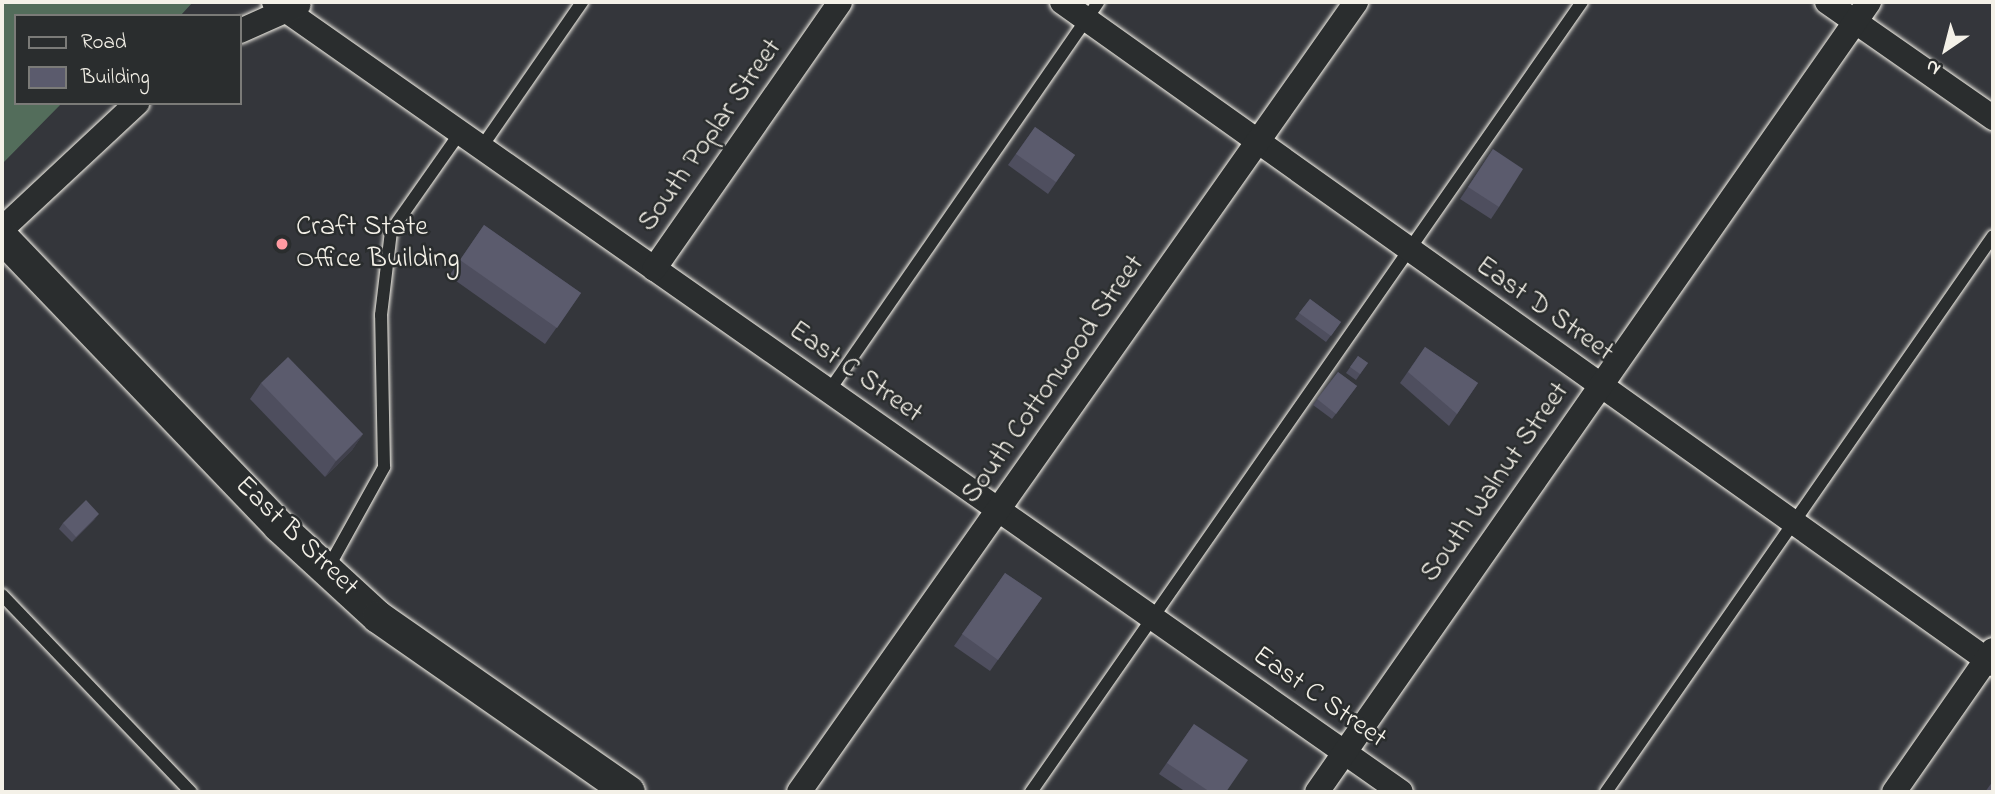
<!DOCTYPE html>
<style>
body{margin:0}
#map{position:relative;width:1995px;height:794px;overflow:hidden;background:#34363b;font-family:"Indie Flower",sans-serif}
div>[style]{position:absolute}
.green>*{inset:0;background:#536d5b}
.roads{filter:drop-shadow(0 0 2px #f4f1e8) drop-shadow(0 0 2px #f4f1e8)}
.service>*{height:12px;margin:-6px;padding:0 6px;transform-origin:6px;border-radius:6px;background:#2a2d2e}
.minor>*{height:24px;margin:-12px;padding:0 12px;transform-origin:12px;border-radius:12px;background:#2a2d2e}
.tertiary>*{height:32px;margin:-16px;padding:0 16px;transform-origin:16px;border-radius:16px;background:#2a2d2e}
.wall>*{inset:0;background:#4e4e5e}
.shaded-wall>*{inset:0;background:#40404c}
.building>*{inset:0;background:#5b5b6d}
.dots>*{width:19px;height:19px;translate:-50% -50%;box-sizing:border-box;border:4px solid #2a2d2e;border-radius:50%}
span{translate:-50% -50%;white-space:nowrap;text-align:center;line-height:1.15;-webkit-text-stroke:5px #2a2d2e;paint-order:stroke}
.street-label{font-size:28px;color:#f4f1e8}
.poi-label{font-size:28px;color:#f4f1e8}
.left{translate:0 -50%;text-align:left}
.frame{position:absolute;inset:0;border:4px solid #f4f1e8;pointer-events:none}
.legend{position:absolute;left:14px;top:14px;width:228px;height:91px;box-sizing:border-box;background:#2a2d2e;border:2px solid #7b7b78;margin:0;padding:9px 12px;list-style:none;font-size:21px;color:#f4f1e8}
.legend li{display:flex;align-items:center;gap:14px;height:35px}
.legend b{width:35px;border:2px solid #7b7b78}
.north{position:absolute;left:1911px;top:14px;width:70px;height:70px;-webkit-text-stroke:5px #2a2d2e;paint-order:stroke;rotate:215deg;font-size:19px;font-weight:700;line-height:28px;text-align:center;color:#f4f1e8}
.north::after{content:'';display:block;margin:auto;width:24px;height:32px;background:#f4f1e8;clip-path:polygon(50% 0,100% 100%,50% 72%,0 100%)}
</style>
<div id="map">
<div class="green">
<div style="clip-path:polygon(2px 2px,193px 2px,181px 15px,170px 16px,16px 16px,16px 103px,62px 103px,2px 164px)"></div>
</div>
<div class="roads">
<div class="service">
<div style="left:481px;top:148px;width:178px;rotate:-55.3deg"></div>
<div style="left:829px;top:391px;width:473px;rotate:-55.3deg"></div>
<div style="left:327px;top:570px;width:118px;rotate:-61deg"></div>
<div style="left:384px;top:467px;width:152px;rotate:-91.1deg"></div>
<div style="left:381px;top:315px;width:85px;rotate:-83.2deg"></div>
<div style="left:391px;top:231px;width:120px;rotate:-54.9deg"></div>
<div style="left:2px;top:595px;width:273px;rotate:46.2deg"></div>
<div style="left:1031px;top:792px;width:963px;rotate:-55.11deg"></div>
<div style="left:1606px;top:792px;width:677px;rotate:-55.16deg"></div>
</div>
<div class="minor">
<div style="left:274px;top:2px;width:1376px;rotate:35.03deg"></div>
<div style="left:1062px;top:2px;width:1142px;rotate:35.42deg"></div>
<div style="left:1827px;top:2px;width:203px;rotate:34.9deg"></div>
<div style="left:240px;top:31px;width:64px;rotate:-24.1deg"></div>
<div style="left:2px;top:229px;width:185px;rotate:-43deg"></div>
<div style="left:654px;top:269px;width:325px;rotate:-55.1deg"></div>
<div style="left:799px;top:792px;width:967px;rotate:-54.81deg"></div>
<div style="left:1317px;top:792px;width:964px;rotate:-55.06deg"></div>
<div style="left:1894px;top:792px;width:173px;rotate:-55.1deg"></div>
</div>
<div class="tertiary">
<div style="left:2px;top:237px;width:400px;rotate:46.2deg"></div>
<div style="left:279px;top:526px;width:134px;rotate:42.6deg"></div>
<div style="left:378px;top:617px;width:306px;rotate:34.9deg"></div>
</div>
</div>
<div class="wall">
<div style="clip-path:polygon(1035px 127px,1075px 155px,1048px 194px,1008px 165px)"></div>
<div style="clip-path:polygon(1493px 149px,1499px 207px,1491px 219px,1460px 199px)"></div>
<div style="clip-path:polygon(484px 225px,581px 293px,545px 344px,449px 276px)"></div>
<div style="clip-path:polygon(1310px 299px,1341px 322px,1326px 342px,1295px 319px)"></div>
<div style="clip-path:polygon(1425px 347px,1478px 383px,1449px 426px,1400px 383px)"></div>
<div style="clip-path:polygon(1358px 356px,1368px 363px,1356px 380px,1346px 373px)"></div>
<div style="clip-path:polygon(1338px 372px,1357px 386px,1332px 419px,1313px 405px)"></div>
<div style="clip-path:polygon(261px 383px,363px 434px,352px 450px,325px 477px,250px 399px)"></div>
<div style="clip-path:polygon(95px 519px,72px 542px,59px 529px,63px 523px)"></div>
<div style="clip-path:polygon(1005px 573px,1042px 598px,990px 671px,954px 646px)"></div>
<div style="clip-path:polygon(1194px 724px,1226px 792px,1186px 792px,1159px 774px)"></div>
<div style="clip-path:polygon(1993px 781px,1993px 792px,1985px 792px)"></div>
</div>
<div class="shaded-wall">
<div style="clip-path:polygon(363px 434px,352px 450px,325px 477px,336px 461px)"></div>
<div style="clip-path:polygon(99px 514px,95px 519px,72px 542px,76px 537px)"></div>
</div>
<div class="building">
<div style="clip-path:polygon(1035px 127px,1075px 155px,1056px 182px,1016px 154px)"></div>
<div style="clip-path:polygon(1493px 149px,1523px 169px,1499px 207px,1468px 187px)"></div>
<div style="clip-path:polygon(484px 225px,581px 293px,557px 328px,460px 260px)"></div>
<div style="clip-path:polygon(1310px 299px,1341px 322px,1331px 336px,1299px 313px)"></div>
<div style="clip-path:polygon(1425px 347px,1478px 383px,1457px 414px,1408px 372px)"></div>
<div style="clip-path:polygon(1358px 356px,1368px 363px,1360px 374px,1350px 367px)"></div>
<div style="clip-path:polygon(288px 357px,363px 434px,336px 461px,261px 383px)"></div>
<div style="clip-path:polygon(1338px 372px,1357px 386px,1336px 414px,1317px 399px)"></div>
<div style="clip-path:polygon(86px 500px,99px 514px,76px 537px,63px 523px)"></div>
<div style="clip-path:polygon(1005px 573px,1042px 598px,998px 660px,962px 634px)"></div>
<div style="clip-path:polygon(1194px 724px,1248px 760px,1226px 792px,1210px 792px,1167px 763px)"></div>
</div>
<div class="dots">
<div style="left:282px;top:244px;background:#ff9aa2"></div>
</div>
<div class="street-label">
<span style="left:711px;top:136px;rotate:-55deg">South Poplar Street</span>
<span style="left:1544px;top:310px;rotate:35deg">East D Street</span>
<span style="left:855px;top:373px;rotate:35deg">East C Street</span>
<span style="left:1054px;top:380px;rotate:-55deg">South Cottonwood Street</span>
<span style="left:1496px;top:483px;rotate:-55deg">South Walnut Street</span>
<span style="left:296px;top:537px;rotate:44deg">East B Street</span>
<span style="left:1319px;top:698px;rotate:35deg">East C Street</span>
</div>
<div class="poi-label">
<span class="left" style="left:296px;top:244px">Craft State<br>Office Building</span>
</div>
<div class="frame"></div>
<ul class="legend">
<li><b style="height:9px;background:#2a2d2e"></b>Road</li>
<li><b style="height:19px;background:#5b5b6d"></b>Building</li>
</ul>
<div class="north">N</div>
</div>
